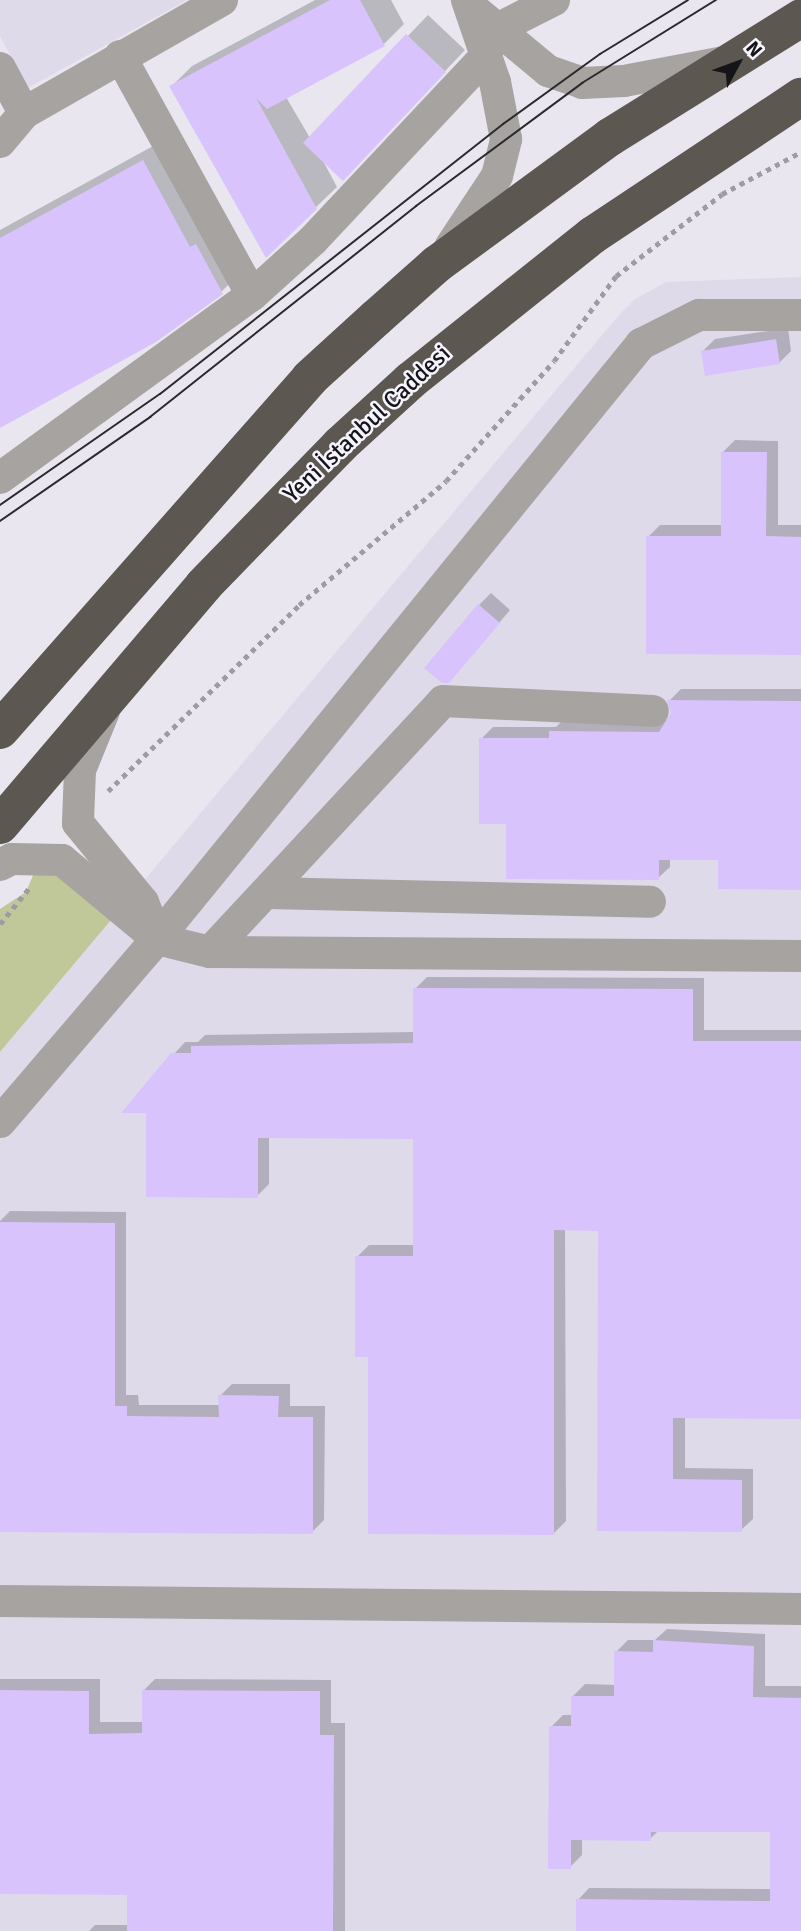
<!DOCTYPE html>
<meta charset="utf-8">
<style>
body{margin:0}
#map{position:relative;width:801px;height:1931px;overflow:hidden;background:#e9e6ef;font-family:Signika,sans-serif}
div>[style]{position:absolute}
.built>*{inset:0;background:#dfdaea}
.green>*{inset:0;background:#c0c899}
.shadow>*{inset:0;background:#0003}
.building>*{inset:0;background:#d8c3fc}
.path>*{height:4.5px;margin-top:-2.25px;transform-origin:0;background:repeating-linear-gradient(90deg,#9e9ca3 0 5px,transparent 0 10px)}
.minor>*{height:32px;margin:-16px;padding:0 16px;transform-origin:16px;border-radius:16px;background:#a7a3a1}
.highway>*{height:38px;margin:-19px;padding:0 19px;transform-origin:19px;border-radius:19px;background:#5d5751}
.tram>*{height:2px;margin:-1px;padding:0 1px;transform-origin:1px;border-radius:1px;background:#2a292e}
span{translate:-50% -50%;white-space:nowrap;text-align:center;line-height:1.15;-webkit-text-stroke:5px #f6f4fd;paint-order:stroke}
.street-label{font-size:24px;color:#151418}
.north{position:absolute;left:703px;top:28px;width:70px;height:70px;-webkit-text-stroke:5px #f6f4fd;paint-order:stroke;rotate:49deg;font-size:19px;font-weight:700;line-height:28px;text-align:center;color:#151418}
.north::after{content:'';display:block;margin:auto;width:24px;height:32px;background:#151418;clip-path:polygon(50% 0,100% 100%,50% 72%,0 100%)}
</style>
<div id="map">
<div class="built">
<div style="clip-path:polygon(0 0,187px 0,28px 88px,0 36px)"></div>
<div style="clip-path:polygon(801px 277px,801px 1931px,0 1931px,0 1052px,619px 315px,635px 299px,666px 282px)"></div>
</div>
<div class="green">
<div style="clip-path:polygon(39px 861px,111px 920px,0 1052px,0 909px,26px 892px)"></div>
</div>
<div class="shadow">
<div style="clip-path:polygon(315px 0,391px 0,404px 24px,384px 44px,286px 97px,310px 138px,428px 15px,465px 50px,363px 158px,322px 159px,337px 187px,316px 207px,172px 86px,192px 66px)"></div>
<div style="clip-path:polygon(164px 140px,242px 272px,221px 292px,0 413px,0 230px)"></div>
<div style="clip-path:polygon(788px 328px,791px 351px,779px 363px,703px 351px,715px 339px)"></div>
<div style="clip-path:polygon(735px 440px,778px 441px,778px 525px,801px 525px,801px 653px,648px 537px,660px 525px,723px 525px,723px 452px)"></div>
<div style="clip-path:polygon(491px 593px,510px 610px,460px 669px,479px 605px)"></div>
<div style="clip-path:polygon(681px 689px,801px 689px,801px 888px,720px 859px,670px 858px,670px 867px,658px 878px,508px 822px,481px 739px,493px 727px,556px 727px,563px 720px,668px 720px,673px 713px,669px 701px)"></div>
<div style="clip-path:polygon(427px 977px,704px 978px,704px 1030px,801px 1030px,801px 1417px,685px 1416px,685px 1468px,753px 1469px,753px 1519px,741px 1530px,599px 1530px,599px 1229px,565px 1229px,566px 1521px,554px 1533px,357px 1257px,369px 1245px,415px 1245px,415px 1137px,269px 1137px,269px 1184px,257px 1196px,173px 1055px,185px 1042px,198px 1042px,205px 1035px,415px 1032px,415px 989px)"></div>
<div style="clip-path:polygon(10px 1211px,126px 1212px,126px 1395px,138px 1395px,139px 1405px,220px 1405px,220px 1396px,232px 1384px,290px 1384px,290px 1406px,325px 1406px,324px 1520px,312px 1532px,0 1530px,0 1221px)"></div>
<div style="clip-path:polygon(667px 1629px,765px 1634px,765px 1686px,801px 1686px,801px 1931px,577px 1931px,578px 1900px,589px 1888px,772px 1889px,772px 1831px,659px 1830px,650px 1839px,582px 1838px,582px 1855px,570px 1867px,551px 1727px,563px 1715px,573px 1715px,573px 1696px,585px 1684px,616px 1685px,616px 1652px,628px 1640px,655px 1640px)"></div>
<div style="clip-path:polygon(0 1679px,100px 1679px,100px 1722px,143px 1722px,143px 1691px,155px 1679px,331px 1680px,331px 1723px,345px 1723px,345px 1931px,89px 1931px,95px 1925px,129px 1925px,129px 1893px,0 1892px)"></div>
</div>
<div class="building">
<div style="clip-path:polygon(330px 0,360px 0,385px 46px,267px 109px,256px 98px,317px 209px,266px 258px,169px 86px)"></div>
<div style="clip-path:polygon(406px 34px,446px 72px,343px 181px,303px 143px)"></div>
<div style="clip-path:polygon(143px 160px,190px 247px,196px 244px,223px 294px,156px 342px,0 428px,0 238px)"></div>
<div style="clip-path:polygon(776px 339px,780px 364px,705px 376px,701px 351px)"></div>
<div style="clip-path:polygon(721px 452px,767px 452px,766px 536px,801px 537px,801px 655px,646px 654px,646px 536px,721px 536px)"></div>
<div style="clip-path:polygon(478px 604px,500px 623px,449px 683px,442px 683px,424px 668px)"></div>
<div style="clip-path:polygon(667px 700px,801px 701px,801px 890px,718px 889px,718px 860px,659px 860px,659px 880px,506px 879px,506px 824px,479px 824px,479px 738px,549px 738px,549px 731px,659px 732px,671px 713px)"></div>
<div style="clip-path:polygon(413px 988px,693px 989px,693px 1041px,801px 1041px,801px 1419px,673px 1418px,673px 1479px,742px 1480px,742px 1532px,597px 1531px,598px 1231px,554px 1230px,554px 1535px,368px 1534px,368px 1357px,355px 1357px,355px 1256px,413px 1256px,413px 1139px,258px 1138px,258px 1198px,146px 1197px,146px 1113px,121px 1113px,171px 1053px,191px 1053px,191px 1046px,413px 1043px)"></div>
<div style="clip-path:polygon(0 1222px,115px 1223px,115px 1406px,127px 1406px,127px 1416px,219px 1417px,218px 1395px,279px 1396px,278px 1417px,313px 1417px,313px 1534px,0 1532px)"></div>
<div style="clip-path:polygon(653px 1640px,754px 1646px,753px 1697px,801px 1698px,801px 1931px,576px 1931px,576px 1899px,770px 1901px,770px 1832px,651px 1832px,651px 1841px,571px 1840px,571px 1869px,548px 1869px,549px 1726px,571px 1726px,571px 1696px,614px 1696px,614px 1651px,653px 1652px)"></div>
<div style="clip-path:polygon(0 1690px,89px 1691px,89px 1734px,142px 1733px,142px 1690px,320px 1691px,320px 1735px,334px 1735px,333px 1931px,127px 1931px,127px 1895px,0 1894px)"></div>
</div>
<div class="path">
<div style="left:108px;top:791px;width:267px;rotate:-44.2deg"></div>
<div style="left:299px;top:605px;width:192px;rotate:-40.1deg"></div>
<div style="left:446px;top:481px;width:161px;rotate:-48deg"></div>
<div style="left:554px;top:361px;width:105px;rotate:-53.9deg"></div>
<div style="left:616px;top:276px;width:134px;rotate:-37.7deg"></div>
<div style="left:722px;top:194px;width:89px;rotate:-28deg"></div>
<div style="left:0;top:924px;width:48px;rotate:-51deg"></div>
</div>
<div class="minor">
<div style="left:471px;top:7px;width:100px;rotate:39.7deg"></div>
<div style="left:548px;top:71px;width:36px;rotate:19deg"></div>
<div style="left:582px;top:83px;width:42px;rotate:-2.7deg"></div>
<div style="left:624px;top:81px;width:102px;rotate:-10.8deg"></div>
<div style="left:497px;top:29px;width:64px;rotate:-27deg"></div>
<div style="left:0;top:68px;width:51px;rotate:61.9deg"></div>
<div style="left:0;top:142px;width:38px;rotate:-50deg"></div>
<div style="left:24px;top:113px;width:228px;rotate:-29.7deg"></div>
<div style="left:450px;top:247px;width:85px;rotate:-56.5deg"></div>
<div style="left:497px;top:176px;width:38px;rotate:-76deg"></div>
<div style="left:506px;top:139px;width:58px;rotate:-100.9deg"></div>
<div style="left:495px;top:82px;width:87px;rotate:-108.9deg"></div>
<div style="left:252px;top:295px;width:82px;rotate:-42deg"></div>
<div style="left:313px;top:240px;width:254px;rotate:-46.8deg"></div>
<div style="left:0;top:478px;width:311px;rotate:-36deg"></div>
<div style="left:252px;top:295px;width:273px;rotate:-118.9deg"></div>
<div style="left:104px;top:711px;width:64px;rotate:112.1deg"></div>
<div style="left:80px;top:770px;width:53px;rotate:92.2deg"></div>
<div style="left:78px;top:823px;width:102px;rotate:50.6deg"></div>
<div style="left:143px;top:902px;width:28px;rotate:69deg"></div>
<div style="left:0;top:865px;width:13px;rotate:-27deg"></div>
<div style="left:12px;top:859px;width:50px;rotate:1.1deg"></div>
<div style="left:62px;top:860px;width:124px;rotate:39.7deg"></div>
<div style="left:157px;top:939px;width:55px;rotate:13.8deg"></div>
<div style="left:210px;top:952px;width:591px;rotate:0.39deg"></div>
<div style="left:267px;top:893px;width:383px;rotate:1.3deg"></div>
<div style="left:210px;top:952px;width:342px;rotate:-47.1deg"></div>
<div style="left:443px;top:701px;width:210px;rotate:2.7deg"></div>
<div style="left:0;top:1122px;width:241px;rotate:-49.4deg"></div>
<div style="left:157px;top:939px;width:767px;rotate:-50.87deg"></div>
<div style="left:641px;top:344px;width:65px;rotate:-26.6deg"></div>
<div style="left:699px;top:315px;width:102px"></div>
<div style="left:0;top:1601px;width:801px;rotate:0.57deg"></div>
</div>
<div class="highway">
<div style="left:0;top:730px;width:469px;rotate:-48.6deg"></div>
<div style="left:310px;top:378px;width:89px;rotate:-42.3deg"></div>
<div style="left:376px;top:318px;width:81px;rotate:-41.5deg"></div>
<div style="left:437px;top:264px;width:215px;rotate:-36.3deg"></div>
<div style="left:610px;top:137px;width:225px;rotate:-31.9deg"></div>
<div style="left:0;top:825px;width:315px;rotate:-49.6deg"></div>
<div style="left:204px;top:585px;width:195px;rotate:-45.8deg"></div>
<div style="left:340px;top:445px;width:95px;rotate:-42.4deg"></div>
<div style="left:410px;top:381px;width:234px;rotate:-38.6deg"></div>
<div style="left:593px;top:235px;width:250px;rotate:-33.6deg"></div>
</div>
<div class="tram">
<div style="left:0;top:505px;width:195px;rotate:-34.8deg"></div>
<div style="left:160px;top:394px;width:437px;rotate:-38.2deg"></div>
<div style="left:503px;top:124px;width:120px;rotate:-35.8deg"></div>
<div style="left:600px;top:54px;width:103px;rotate:-31.5deg"></div>
<div style="left:0;top:521px;width:183px;rotate:-34.7deg"></div>
<div style="left:150px;top:417px;width:340px;rotate:-38.4deg"></div>
<div style="left:416px;top:206px;width:207px;rotate:-36.5deg"></div>
<div style="left:582px;top:83px;width:158px;rotate:-31.8deg"></div>
</div>
<div class="street-label">
<span style="left:367px;top:424px;rotate:-43deg">Yeni İstanbul Caddesi</span>
</div>
<div class="north">N</div>
</div>
